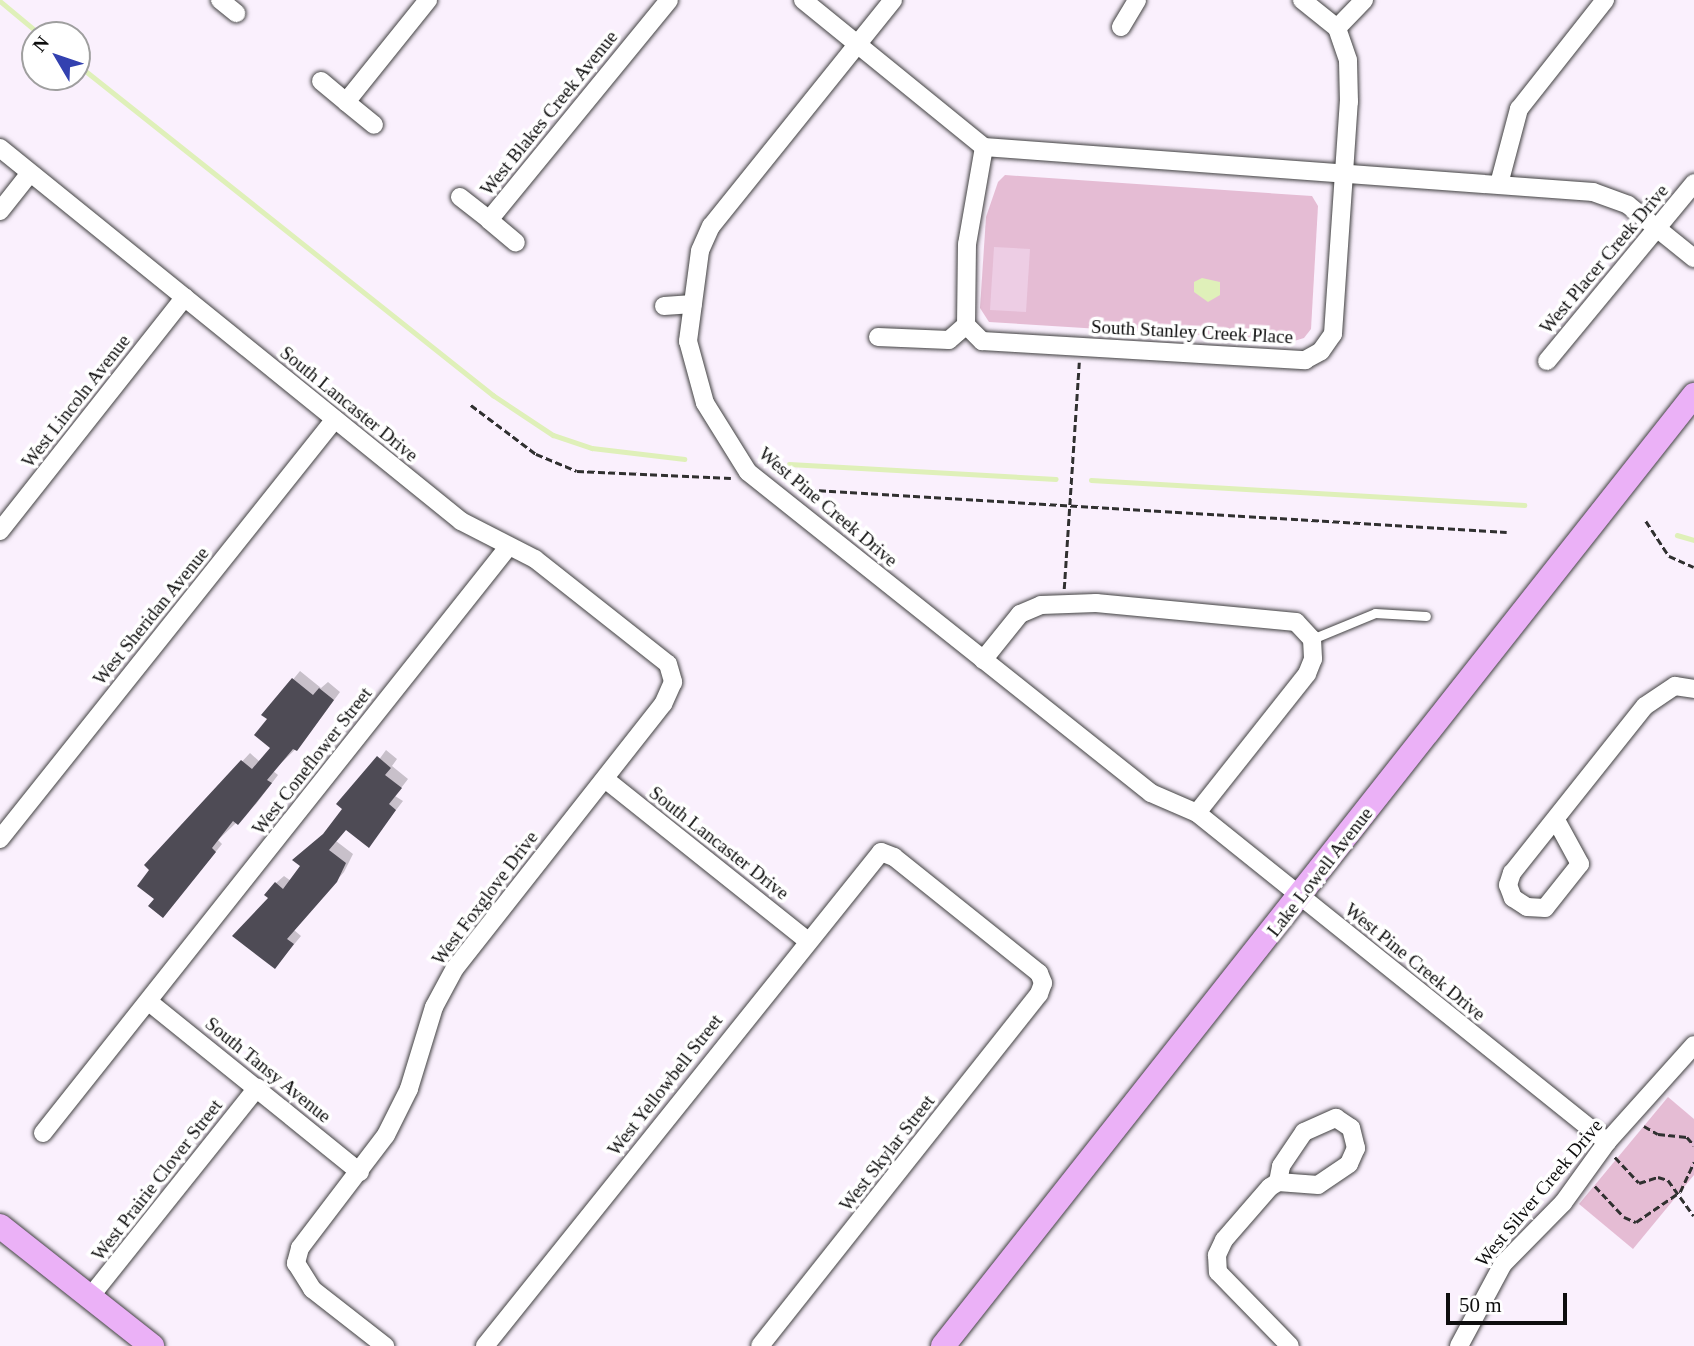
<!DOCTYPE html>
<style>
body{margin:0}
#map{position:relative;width:1694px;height:1346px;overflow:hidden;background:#faf0fd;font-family:"Times New Roman",serif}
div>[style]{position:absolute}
.green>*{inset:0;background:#e5bcd4}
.pitch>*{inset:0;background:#edcde4}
.water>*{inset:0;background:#dff0b9}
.shadow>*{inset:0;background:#0003}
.stream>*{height:4.5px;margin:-2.25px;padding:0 2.25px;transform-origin:2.25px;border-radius:2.25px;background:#dff0b9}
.building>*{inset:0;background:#4e4b55}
.path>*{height:2.5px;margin-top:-1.25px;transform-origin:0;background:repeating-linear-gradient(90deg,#303030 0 7px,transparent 0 10.5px)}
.roads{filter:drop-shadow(0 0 2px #414141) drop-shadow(0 0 2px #414141)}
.lane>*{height:9px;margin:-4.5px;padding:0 4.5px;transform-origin:4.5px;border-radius:4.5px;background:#fff}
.street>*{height:18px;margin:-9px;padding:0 9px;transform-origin:9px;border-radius:9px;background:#fff}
.secondary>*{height:24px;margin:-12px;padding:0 12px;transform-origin:12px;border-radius:12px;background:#ebb1f7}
span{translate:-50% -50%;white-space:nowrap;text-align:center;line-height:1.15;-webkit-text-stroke:7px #fff;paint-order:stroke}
.street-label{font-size:19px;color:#0e0e0e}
.north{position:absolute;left:21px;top:21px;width:70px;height:70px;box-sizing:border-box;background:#fff;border:2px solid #9f9f9f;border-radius:50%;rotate:309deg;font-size:19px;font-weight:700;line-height:28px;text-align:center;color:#0e0e0e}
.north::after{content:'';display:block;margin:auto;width:24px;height:32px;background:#3341b0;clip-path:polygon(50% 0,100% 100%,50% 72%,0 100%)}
.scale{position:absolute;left:1446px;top:1293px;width:121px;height:32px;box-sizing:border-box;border:4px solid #0e0e0e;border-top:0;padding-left:9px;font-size:21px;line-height:24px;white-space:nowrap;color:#0e0e0e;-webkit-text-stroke:5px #fff;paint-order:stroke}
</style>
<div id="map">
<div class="green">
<div style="clip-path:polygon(1005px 175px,1312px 196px,1318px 206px,1311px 329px,1304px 338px,1294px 341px,989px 322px,980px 308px,986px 217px,998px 182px)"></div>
<div style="clip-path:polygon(1668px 1097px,1694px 1119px,1694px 1175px,1633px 1249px,1579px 1204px)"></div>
</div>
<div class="pitch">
<div style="clip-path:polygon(994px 247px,1030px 249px,1026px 312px,990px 310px)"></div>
</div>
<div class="water">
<div style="clip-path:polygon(1202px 278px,1220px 282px,1220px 295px,1208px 302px,1194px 292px,1194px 282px)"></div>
</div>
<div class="shadow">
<div style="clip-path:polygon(300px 671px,321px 688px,328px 682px,340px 692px,304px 741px,273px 771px,278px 775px,256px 804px,218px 840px,222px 844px,170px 908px,156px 899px,152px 869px,146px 865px,250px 753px,260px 762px,272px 747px,269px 719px,264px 715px)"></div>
<div style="clip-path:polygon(386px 750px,397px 759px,392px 766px,408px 779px,395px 796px,403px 801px,369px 845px,347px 828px,336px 841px,353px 854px,344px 872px,294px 930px,301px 936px,282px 959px,271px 898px,276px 883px,284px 876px,291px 881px)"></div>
</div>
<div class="stream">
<div style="left:0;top:1px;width:53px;rotate:39.7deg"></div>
<div style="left:77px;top:64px;width:532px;rotate:38.51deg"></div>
<div style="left:493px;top:395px;width:72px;rotate:33.7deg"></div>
<div style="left:553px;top:435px;width:41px;rotate:18.4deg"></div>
<div style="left:592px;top:448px;width:93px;rotate:6.8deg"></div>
<div style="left:789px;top:464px;width:267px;rotate:3.2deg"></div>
<div style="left:1091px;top:480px;width:434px;rotate:3.3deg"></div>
<div style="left:1677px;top:535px;width:18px;rotate:16deg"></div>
</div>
<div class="building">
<div style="clip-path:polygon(292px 678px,313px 695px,319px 688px,334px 700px,297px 751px,293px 749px,267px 780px,272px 783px,248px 813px,238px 825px,233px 821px,212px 848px,216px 852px,163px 918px,148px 906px,154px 899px,137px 886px,149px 870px,144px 865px,241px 760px,252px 769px,270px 748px,254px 735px,267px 719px,261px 715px)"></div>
<div style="clip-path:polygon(377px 756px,391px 768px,385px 775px,402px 788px,389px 804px,396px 810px,369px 848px,346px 830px,329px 850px,346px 863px,337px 882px,287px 939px,294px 944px,275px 969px,232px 936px,268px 898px,264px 895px,275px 882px,283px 889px,300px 866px,292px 860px,323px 834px,342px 809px,336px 804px)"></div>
</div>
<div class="path">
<div style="left:471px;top:405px;width:81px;rotate:37deg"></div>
<div style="left:536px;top:454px;width:44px;rotate:22.5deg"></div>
<div style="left:577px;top:471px;width:154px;rotate:2.6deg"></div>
<div style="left:798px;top:489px;width:710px;rotate:3.47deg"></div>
<div style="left:1646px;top:521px;width:42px;rotate:56.7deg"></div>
<div style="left:1669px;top:556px;width:27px;rotate:24deg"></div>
<div style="left:1064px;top:589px;width:227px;rotate:-86.2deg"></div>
<div style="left:1644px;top:1126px;width:16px;rotate:30deg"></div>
<div style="left:1658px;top:1134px;width:29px;rotate:6deg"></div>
<div style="left:1687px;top:1137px;width:11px;rotate:49deg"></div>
<div style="left:1615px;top:1157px;width:35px;rotate:47deg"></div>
<div style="left:1639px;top:1183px;width:20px;rotate:-18deg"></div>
<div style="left:1658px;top:1177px;width:10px;rotate:17deg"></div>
<div style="left:1668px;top:1180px;width:44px;rotate:54.2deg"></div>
<div style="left:1595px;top:1186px;width:42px;rotate:46.9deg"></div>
<div style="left:1624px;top:1217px;width:13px;rotate:23deg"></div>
<div style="left:1636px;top:1222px;width:53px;rotate:-34.3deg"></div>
<div style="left:1680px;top:1192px;width:33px;rotate:-65deg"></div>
</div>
<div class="roads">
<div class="lane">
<div style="left:1312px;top:639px;width:68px;rotate:-22.4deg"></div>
<div style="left:1375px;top:613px;width:51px;rotate:3.4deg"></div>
</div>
<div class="street">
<div style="left:220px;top:0;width:21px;rotate:39deg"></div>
<div style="left:803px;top:0;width:233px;rotate:39.1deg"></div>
<div style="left:984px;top:147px;width:611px;rotate:4.23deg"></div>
<div style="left:1593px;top:192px;width:37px;rotate:20deg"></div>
<div style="left:1628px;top:205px;width:85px;rotate:38.8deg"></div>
<div style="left:893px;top:0;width:290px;rotate:128.8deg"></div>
<div style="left:711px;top:226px;width:27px;rotate:114deg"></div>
<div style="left:700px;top:251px;width:91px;rotate:97.6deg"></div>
<div style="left:688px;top:341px;width:64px;rotate:74.7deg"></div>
<div style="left:705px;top:403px;width:81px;rotate:58.1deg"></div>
<div style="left:748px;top:472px;width:515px;rotate:38.54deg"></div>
<div style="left:1151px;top:793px;width:50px;rotate:23.5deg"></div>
<div style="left:1197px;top:813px;width:526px;rotate:38.74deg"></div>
<div style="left:1121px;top:27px;width:31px;rotate:-59deg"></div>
<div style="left:1337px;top:28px;width:39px;rotate:-46deg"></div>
<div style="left:321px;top:81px;width:33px;rotate:40deg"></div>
<div style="left:346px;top:102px;width:131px;rotate:-51.2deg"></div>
<div style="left:346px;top:102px;width:36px;rotate:39deg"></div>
<div style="left:984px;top:147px;width:98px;rotate:99.9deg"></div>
<div style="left:967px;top:244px;width:81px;rotate:90.7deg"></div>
<div style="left:966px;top:325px;width:23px;rotate:45deg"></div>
<div style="left:982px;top:341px;width:324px;rotate:3.4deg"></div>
<div style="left:1305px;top:360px;width:18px;rotate:-29deg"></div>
<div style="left:1321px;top:351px;width:21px;rotate:-55deg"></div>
<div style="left:1333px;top:334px;width:233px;rotate:-86.1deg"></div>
<div style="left:1349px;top:102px;width:42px;rotate:-91.4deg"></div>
<div style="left:1348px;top:60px;width:34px;rotate:-109deg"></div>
<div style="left:1337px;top:28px;width:45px;rotate:-141.3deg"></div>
<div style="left:0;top:148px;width:593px;rotate:38.98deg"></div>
<div style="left:461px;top:521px;width:83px;rotate:27.2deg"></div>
<div style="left:535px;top:559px;width:169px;rotate:38.3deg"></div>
<div style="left:668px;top:664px;width:19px;rotate:74deg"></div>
<div style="left:673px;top:682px;width:24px;rotate:114deg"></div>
<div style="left:663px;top:704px;width:336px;rotate:128.2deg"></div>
<div style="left:455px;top:968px;width:44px;rotate:118.3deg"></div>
<div style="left:434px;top:1007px;width:86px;rotate:107deg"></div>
<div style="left:409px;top:1089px;width:51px;rotate:116.6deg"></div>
<div style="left:386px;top:1135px;width:142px;rotate:127.3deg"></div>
<div style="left:300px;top:1248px;width:16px;rotate:105deg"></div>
<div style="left:296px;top:1263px;width:31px;rotate:58deg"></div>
<div style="left:312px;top:1289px;width:93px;rotate:38deg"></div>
<div style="left:1499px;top:184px;width:78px;rotate:-75.1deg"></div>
<div style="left:1519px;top:109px;width:139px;rotate:-51.7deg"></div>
<div style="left:460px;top:197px;width:37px;rotate:38deg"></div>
<div style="left:489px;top:220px;width:284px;rotate:-50.7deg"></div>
<div style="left:0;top:211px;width:48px;rotate:-51.7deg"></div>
<div style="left:489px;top:220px;width:35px;rotate:40deg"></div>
<div style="left:664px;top:306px;width:29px;rotate:-4deg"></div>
<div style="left:878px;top:337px;width:71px;rotate:2.4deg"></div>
<div style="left:949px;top:340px;width:23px;rotate:-41deg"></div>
<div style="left:1547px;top:361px;width:231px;rotate:-50.4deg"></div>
<div style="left:0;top:531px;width:298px;rotate:-51.7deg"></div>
<div style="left:983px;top:660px;width:59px;rotate:-51.2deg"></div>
<div style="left:1020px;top:614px;width:23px;rotate:-23deg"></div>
<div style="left:1041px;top:605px;width:55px;rotate:-2.1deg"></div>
<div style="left:1096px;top:603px;width:201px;rotate:5.4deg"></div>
<div style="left:1296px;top:622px;width:23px;rotate:47deg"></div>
<div style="left:1312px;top:639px;width:20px;rotate:87deg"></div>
<div style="left:1313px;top:659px;width:16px;rotate:112deg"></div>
<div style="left:1307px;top:674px;width:177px;rotate:128.4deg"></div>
<div style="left:605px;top:779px;width:258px;rotate:38.6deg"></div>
<div style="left:1556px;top:820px;width:50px;rotate:61.4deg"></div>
<div style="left:1580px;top:864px;width:56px;rotate:128.5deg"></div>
<div style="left:1545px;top:908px;width:18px;rotate:-177deg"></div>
<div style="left:1527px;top:907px;width:17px;rotate:-147deg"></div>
<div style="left:1513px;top:898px;width:14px;rotate:-111deg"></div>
<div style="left:1508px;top:885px;width:13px;rotate:-72deg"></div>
<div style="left:1512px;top:873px;width:213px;rotate:-51.5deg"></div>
<div style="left:1645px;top:706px;width:36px;rotate:-34deg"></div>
<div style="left:1675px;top:686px;width:19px;rotate:9deg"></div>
<div style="left:0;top:839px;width:537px;rotate:-51.42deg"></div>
<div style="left:149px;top:1002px;width:271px;rotate:38.9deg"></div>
<div style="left:43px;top:1133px;width:749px;rotate:-51.56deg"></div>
<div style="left:1278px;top:1182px;width:16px;rotate:-79deg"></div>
<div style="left:1281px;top:1166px;width:41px;rotate:-55.9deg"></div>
<div style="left:1304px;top:1132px;width:35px;rotate:-24deg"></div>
<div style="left:1336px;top:1118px;width:18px;rotate:34deg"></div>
<div style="left:1351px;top:1128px;width:21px;rotate:76deg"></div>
<div style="left:1356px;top:1148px;width:17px;rotate:114deg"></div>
<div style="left:1349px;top:1164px;width:37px;rotate:146deg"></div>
<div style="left:1318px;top:1185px;width:40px;rotate:-175.7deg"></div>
<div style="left:1278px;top:1182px;width:9px;rotate:148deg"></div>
<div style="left:1270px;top:1187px;width:70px;rotate:131deg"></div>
<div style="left:1224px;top:1240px;width:17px;rotate:115deg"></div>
<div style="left:1217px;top:1255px;width:17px;rotate:87deg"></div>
<div style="left:1218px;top:1272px;width:103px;rotate:45.8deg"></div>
<div style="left:90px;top:1297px;width:268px;rotate:-51.4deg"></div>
<div style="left:485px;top:1346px;width:633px;rotate:-51.28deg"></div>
<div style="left:881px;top:852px;width:14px;rotate:21deg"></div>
<div style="left:894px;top:857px;width:186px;rotate:38.7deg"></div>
<div style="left:1039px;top:973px;width:11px;rotate:68deg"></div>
<div style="left:1043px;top:983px;width:12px;rotate:110deg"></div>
<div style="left:1039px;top:994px;width:449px;rotate:128.4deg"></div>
<div style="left:1459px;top:1346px;width:93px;rotate:-61.8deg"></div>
<div style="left:1503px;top:1264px;width:86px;rotate:-45.5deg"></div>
<div style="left:1563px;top:1203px;width:75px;rotate:-54.2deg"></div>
<div style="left:1607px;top:1142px;width:130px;rotate:-48.1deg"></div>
</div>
<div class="secondary">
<div style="left:0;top:1226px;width:194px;rotate:38.3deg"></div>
<div style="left:943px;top:1346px;width:1212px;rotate:-51.7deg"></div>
</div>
</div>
<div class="street-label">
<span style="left:549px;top:113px;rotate:-51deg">West Blakes Creek Avenue</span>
<span style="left:1604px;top:259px;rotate:-50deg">West Placer Creek Drive</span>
<span style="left:1192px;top:332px;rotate:3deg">South Stanley Creek Place</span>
<span style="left:76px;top:401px;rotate:-52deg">West Lincoln Avenue</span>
<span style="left:349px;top:404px;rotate:39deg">South Lancaster Drive</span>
<span style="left:828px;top:507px;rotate:40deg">West Pine Creek Drive</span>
<span style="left:151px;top:616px;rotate:-51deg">West Sheridan Avenue</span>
<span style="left:312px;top:761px;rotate:-52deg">West Coneflower Street</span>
<span style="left:719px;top:843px;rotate:38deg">South Lancaster Drive</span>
<span style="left:1320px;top:872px;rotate:-52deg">Lake Lowell Avenue</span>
<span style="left:485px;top:898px;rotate:-53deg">West Foxglove Drive</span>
<span style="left:1415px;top:962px;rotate:39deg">West Pine Creek Drive</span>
<span style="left:268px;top:1070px;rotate:39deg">South Tansy Avenue</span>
<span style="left:665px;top:1085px;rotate:-52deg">West Yellowbell Street</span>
<span style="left:887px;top:1153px;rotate:-52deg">West Skylar Street</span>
<span style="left:157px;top:1180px;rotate:-52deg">West Prairie Clover Street</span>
<span style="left:1539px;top:1193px;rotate:-50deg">West Silver Creek Drive</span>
</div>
<div class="north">N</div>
<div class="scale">50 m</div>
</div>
